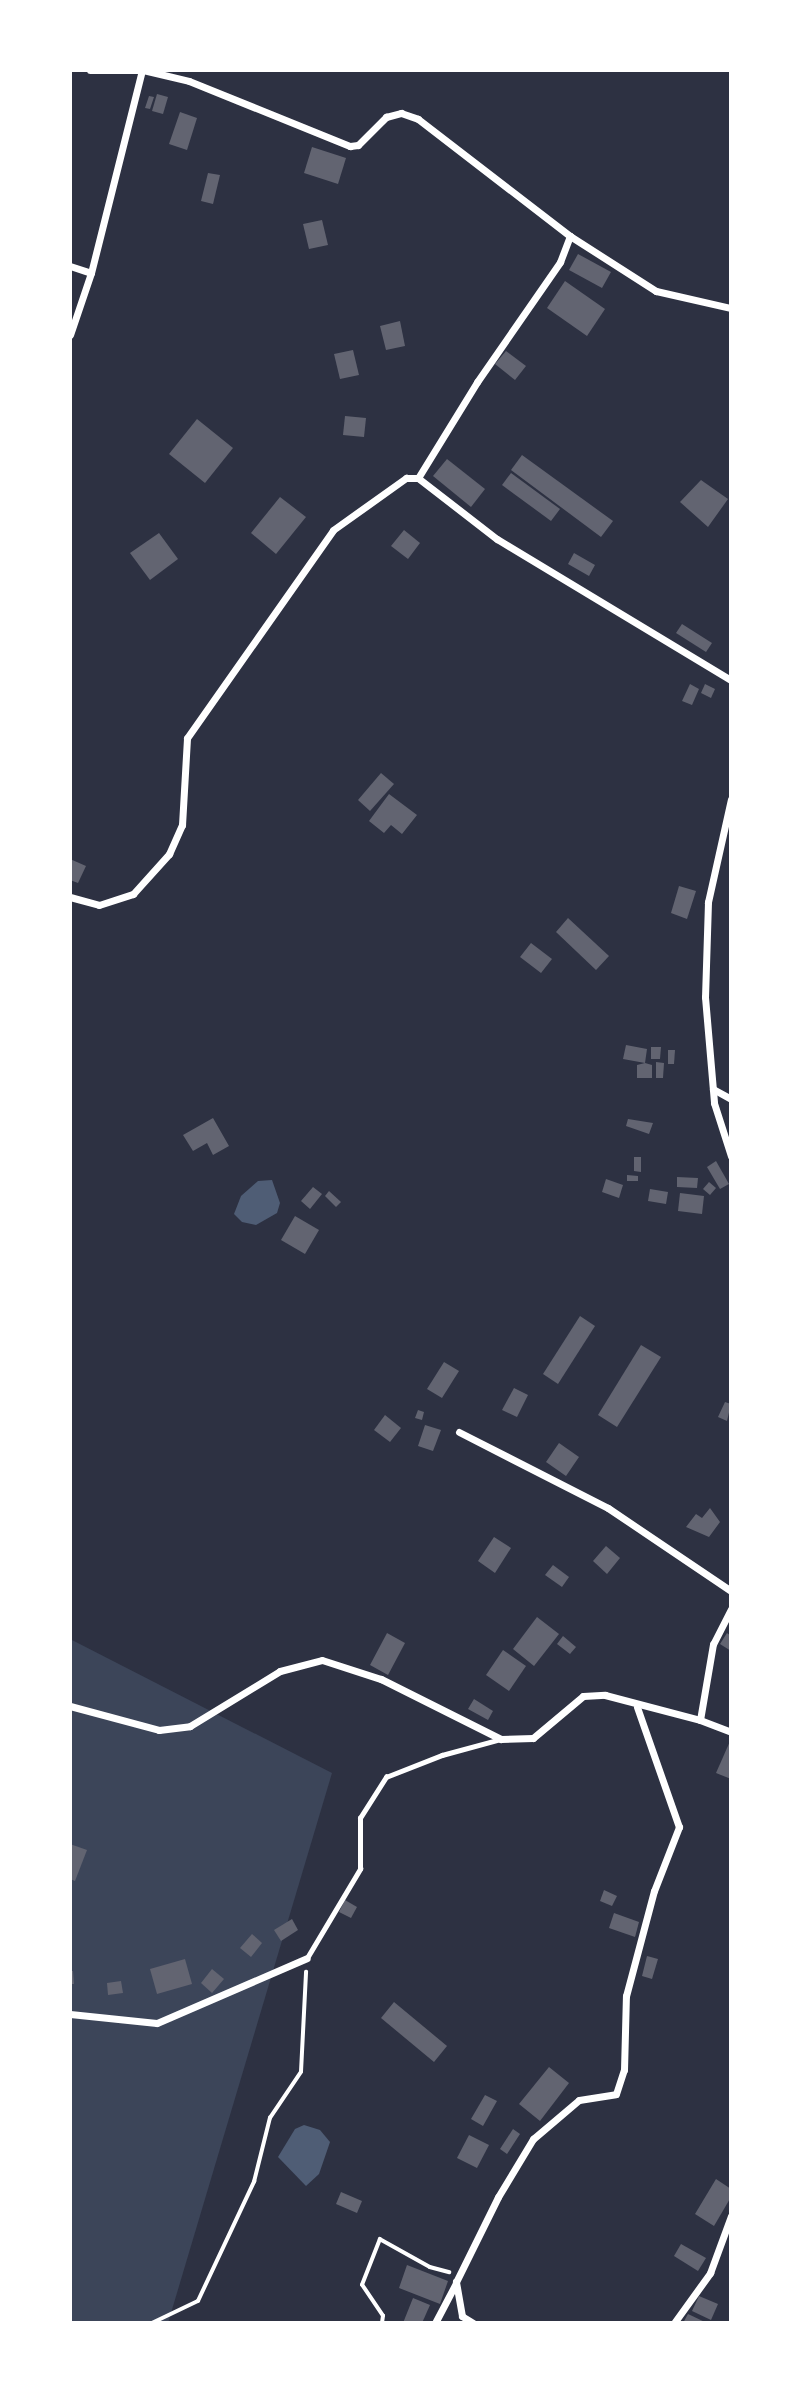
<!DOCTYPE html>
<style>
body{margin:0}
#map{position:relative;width:801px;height:2393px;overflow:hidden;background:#2d3142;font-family:Raleway,sans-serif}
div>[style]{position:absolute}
.green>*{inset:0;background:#3c4559}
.water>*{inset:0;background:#4f5d75}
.building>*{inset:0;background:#626471}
.path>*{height:3.5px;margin:-1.75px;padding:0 1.75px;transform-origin:1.75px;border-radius:1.75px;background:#fff}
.service>*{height:4.5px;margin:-2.25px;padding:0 2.25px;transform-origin:2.25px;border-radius:2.25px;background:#fff}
.minor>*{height:7px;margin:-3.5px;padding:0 3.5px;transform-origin:3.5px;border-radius:3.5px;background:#fff}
span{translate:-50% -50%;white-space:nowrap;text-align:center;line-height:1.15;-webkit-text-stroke:7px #fff;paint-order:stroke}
.frame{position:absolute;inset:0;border:72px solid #fff;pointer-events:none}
</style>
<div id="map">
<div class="green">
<div style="clip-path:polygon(70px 1639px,332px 1773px,168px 2323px,70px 2323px)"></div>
</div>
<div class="water">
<div style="clip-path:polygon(272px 1180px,280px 1203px,277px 1213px,256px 1225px,242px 1222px,234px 1214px,241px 1196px,258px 1181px)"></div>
<div style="clip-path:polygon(304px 2125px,320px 2130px,330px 2142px,319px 2174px,306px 2186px,278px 2157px,295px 2129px)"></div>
</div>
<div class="building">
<div style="clip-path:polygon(157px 94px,168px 97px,163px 114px,152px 111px)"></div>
<div style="clip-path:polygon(149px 96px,154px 97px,150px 109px,145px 108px)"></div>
<div style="clip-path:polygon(180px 112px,197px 118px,187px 150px,169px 144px)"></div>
<div style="clip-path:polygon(312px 147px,346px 158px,338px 184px,304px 173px)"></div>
<div style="clip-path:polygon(208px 173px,220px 175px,213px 204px,201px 201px)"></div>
<div style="clip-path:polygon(322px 220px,328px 245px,309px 249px,303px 224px)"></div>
<div style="clip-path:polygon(578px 254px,611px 272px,602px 288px,569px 270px)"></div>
<div style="clip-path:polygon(565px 281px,605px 309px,587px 336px,547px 308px)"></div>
<div style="clip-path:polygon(400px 321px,405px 346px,386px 350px,380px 326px)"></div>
<div style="clip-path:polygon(353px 350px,359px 375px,340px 379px,334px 354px)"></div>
<div style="clip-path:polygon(506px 351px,526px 366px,515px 380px,495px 364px)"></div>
<div style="clip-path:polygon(345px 416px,366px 418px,364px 437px,343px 435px)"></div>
<div style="clip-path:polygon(197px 419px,233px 448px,205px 483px,169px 454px)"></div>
<div style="clip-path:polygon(522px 455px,613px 521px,601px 537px,511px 470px)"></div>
<div style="clip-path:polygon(447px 459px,485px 489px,471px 507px,433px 476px)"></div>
<div style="clip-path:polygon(511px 473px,560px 509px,551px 521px,502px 485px)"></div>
<div style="clip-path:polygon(701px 480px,728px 499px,708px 527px,680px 502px)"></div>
<div style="clip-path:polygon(280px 497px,306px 517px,276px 554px,251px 533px)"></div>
<div style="clip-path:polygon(404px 530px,420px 543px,408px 559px,391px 546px)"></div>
<div style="clip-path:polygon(159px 533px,178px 559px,150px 580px,130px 553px)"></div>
<div style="clip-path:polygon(574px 553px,595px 565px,589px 576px,568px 564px)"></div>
<div style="clip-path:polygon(682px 624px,712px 643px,706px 652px,676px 633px)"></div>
<div style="clip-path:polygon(690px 684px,699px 689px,692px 705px,682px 701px)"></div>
<div style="clip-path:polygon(705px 684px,715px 689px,711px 698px,701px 693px)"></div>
<div style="clip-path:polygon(381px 773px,394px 784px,370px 811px,358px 800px)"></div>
<div style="clip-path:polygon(389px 794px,417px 815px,402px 834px,391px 825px,384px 833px,369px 821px)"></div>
<div style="clip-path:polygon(70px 859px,86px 866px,78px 883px,70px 880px)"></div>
<div style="clip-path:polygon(679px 886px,696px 891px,687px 919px,671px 913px)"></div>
<div style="clip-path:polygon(568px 918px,609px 956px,596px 970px,556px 932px)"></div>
<div style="clip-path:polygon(531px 943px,552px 959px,541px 973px,520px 957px)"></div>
<div style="clip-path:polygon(626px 1045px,647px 1049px,645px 1063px,652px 1065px,652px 1078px,637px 1078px,637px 1065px,645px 1063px,623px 1059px)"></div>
<div style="clip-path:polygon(651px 1047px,661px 1047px,660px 1059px,651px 1059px)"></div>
<div style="clip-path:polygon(668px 1050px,675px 1050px,674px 1064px,668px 1064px)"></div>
<div style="clip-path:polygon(656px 1062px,664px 1063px,663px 1078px,656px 1078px)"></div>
<div style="clip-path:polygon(213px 1118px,229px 1146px,213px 1155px,207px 1143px,193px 1151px,183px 1135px)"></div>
<div style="clip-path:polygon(628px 1119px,653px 1123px,649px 1134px,626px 1126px)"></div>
<div style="clip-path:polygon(634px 1157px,641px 1157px,641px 1172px,634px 1171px)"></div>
<div style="clip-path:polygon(716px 1161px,729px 1184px,720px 1189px,707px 1167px)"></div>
<div style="clip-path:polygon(627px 1175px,638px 1176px,638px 1181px,627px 1181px)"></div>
<div style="clip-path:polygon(677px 1177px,698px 1178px,697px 1188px,677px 1187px)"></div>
<div style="clip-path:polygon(606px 1179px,623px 1185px,619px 1198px,602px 1192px)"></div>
<div style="clip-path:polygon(709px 1182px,716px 1188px,710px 1195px,703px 1189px)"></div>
<div style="clip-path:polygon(313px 1187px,322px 1194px,310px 1209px,301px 1201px)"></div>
<div style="clip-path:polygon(650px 1189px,668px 1192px,666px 1204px,648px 1201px)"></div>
<div style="clip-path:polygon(329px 1191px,341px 1202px,336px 1207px,325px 1196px)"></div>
<div style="clip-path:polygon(680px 1193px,704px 1196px,702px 1214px,678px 1211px)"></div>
<div style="clip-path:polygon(295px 1216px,319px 1230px,305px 1254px,281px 1240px)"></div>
<div style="clip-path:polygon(580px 1316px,595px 1326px,558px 1384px,543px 1374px)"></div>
<div style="clip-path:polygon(641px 1345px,661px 1357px,617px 1427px,598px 1415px)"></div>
<div style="clip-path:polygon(444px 1362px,459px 1371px,442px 1398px,427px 1389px)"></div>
<div style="clip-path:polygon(514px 1388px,528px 1395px,517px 1417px,502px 1410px)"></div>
<div style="clip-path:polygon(725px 1402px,731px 1404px,727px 1421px,718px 1417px)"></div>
<div style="clip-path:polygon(418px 1410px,424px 1412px,422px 1420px,415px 1418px)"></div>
<div style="clip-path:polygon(385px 1415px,401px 1428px,390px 1442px,374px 1430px)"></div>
<div style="clip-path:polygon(425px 1425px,441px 1430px,433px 1451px,418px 1446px)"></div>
<div style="clip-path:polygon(559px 1443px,579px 1457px,566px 1476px,546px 1462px)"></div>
<div style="clip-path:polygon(710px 1508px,720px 1522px,709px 1537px,686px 1527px,696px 1514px,702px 1518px)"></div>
<div style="clip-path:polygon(494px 1537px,511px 1548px,495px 1573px,478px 1561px)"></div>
<div style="clip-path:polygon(606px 1546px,620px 1558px,607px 1574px,593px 1561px)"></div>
<div style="clip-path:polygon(553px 1565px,569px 1577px,562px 1587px,545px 1575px)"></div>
<div style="clip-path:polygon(537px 1617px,559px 1634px,534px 1666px,513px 1649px)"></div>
<div style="clip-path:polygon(387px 1633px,405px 1643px,388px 1675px,370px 1665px)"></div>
<div style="clip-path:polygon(727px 1633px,731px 1636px,731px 1651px,720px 1644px)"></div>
<div style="clip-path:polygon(563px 1636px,576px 1647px,570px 1654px,557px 1644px)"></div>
<div style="clip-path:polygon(503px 1650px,526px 1666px,509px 1691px,486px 1675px)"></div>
<div style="clip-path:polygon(474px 1699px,493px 1711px,488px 1720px,468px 1709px)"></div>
<div style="clip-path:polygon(731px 1739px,731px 1779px,716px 1773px)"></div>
<div style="clip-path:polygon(70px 1844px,87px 1850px,75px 1881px,70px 1879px)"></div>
<div style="clip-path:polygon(604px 1890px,617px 1896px,612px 1906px,600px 1901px)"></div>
<div style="clip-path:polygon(345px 1900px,357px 1907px,351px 1918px,339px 1912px)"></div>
<div style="clip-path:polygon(614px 1913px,639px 1922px,635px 1937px,609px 1928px)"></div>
<div style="clip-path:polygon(292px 1919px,298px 1930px,281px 1941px,274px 1930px)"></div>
<div style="clip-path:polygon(252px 1934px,262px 1943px,251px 1957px,240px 1948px)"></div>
<div style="clip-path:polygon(647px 1956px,658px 1959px,652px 1979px,642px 1976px)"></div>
<div style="clip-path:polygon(185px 1959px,192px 1984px,157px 1994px,150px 1969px)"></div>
<div style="clip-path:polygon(212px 1969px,224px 1979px,212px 1993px,201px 1983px)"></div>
<div style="clip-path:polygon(70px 1971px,73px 1971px,74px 1984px,70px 1984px)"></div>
<div style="clip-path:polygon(121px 1981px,123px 1993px,108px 1995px,107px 1983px)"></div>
<div style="clip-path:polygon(394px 2002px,447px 2046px,434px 2062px,381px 2018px)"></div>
<div style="clip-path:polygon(549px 2067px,569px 2083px,540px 2121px,519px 2104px)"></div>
<div style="clip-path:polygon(485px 2095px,497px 2101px,483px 2126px,471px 2119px)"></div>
<div style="clip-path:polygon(513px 2129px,520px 2134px,507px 2154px,500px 2149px)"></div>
<div style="clip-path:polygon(469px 2135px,489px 2145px,477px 2168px,457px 2158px)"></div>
<div style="clip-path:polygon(716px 2179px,731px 2189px,731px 2197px,714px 2226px,695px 2214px)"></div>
<div style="clip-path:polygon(341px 2192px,362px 2201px,357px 2213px,336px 2204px)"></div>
<div style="clip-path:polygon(681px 2244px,706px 2258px,698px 2271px,674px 2256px)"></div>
<div style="clip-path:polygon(407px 2265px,448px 2281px,440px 2304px,399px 2288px)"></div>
<div style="clip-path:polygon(699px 2296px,718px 2304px,711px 2320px,692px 2311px)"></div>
<div style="clip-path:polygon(413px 2298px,430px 2305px,422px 2323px,403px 2323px)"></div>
<div style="clip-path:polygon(688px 2314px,707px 2323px,683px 2323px)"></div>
</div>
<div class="path">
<div style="left:152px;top:2323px;width:51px;rotate:-25.6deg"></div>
<div style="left:198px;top:2301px;width:132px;rotate:-64.8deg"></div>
<div style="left:254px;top:2182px;width:66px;rotate:-76deg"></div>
<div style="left:270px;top:2118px;width:55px;rotate:-56deg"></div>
<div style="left:301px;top:2072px;width:100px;rotate:-87.1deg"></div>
<div style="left:382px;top:2323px;width:7px;rotate:-82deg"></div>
<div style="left:383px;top:2316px;width:37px;rotate:-124deg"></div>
<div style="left:362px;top:2285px;width:49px;rotate:-68.6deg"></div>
<div style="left:380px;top:2239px;width:57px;rotate:29.2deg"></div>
<div style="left:430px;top:2267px;width:20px;rotate:15deg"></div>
</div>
<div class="service">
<div style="left:307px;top:1958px;width:104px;rotate:-59.2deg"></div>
<div style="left:360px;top:1869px;width:51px;rotate:-90deg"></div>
<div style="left:360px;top:1818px;width:49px;rotate:-57.6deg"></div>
<div style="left:386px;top:1777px;width:60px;rotate:-21.4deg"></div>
<div style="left:442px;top:1755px;width:61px;rotate:-15.2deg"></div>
</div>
<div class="minor">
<div style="left:90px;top:70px;width:50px"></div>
<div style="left:143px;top:70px;width:47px;rotate:13.4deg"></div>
<div style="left:189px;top:81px;width:174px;rotate:22deg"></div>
<div style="left:350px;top:146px;width:8px;rotate:-7deg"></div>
<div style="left:358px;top:145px;width:40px;rotate:-45deg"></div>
<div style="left:386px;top:117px;width:16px;rotate:-15deg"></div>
<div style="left:401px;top:113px;width:18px;rotate:19deg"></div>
<div style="left:418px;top:119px;width:192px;rotate:37.6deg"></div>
<div style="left:570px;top:236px;width:102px;rotate:32.6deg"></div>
<div style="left:656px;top:291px;width:77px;rotate:12.8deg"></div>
<div style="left:70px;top:266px;width:22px;rotate:18deg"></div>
<div style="left:70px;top:335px;width:65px;rotate:-71.3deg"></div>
<div style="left:91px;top:273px;width:209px;rotate:-75.9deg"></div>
<div style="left:418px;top:478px;width:113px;rotate:-58.4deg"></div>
<div style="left:477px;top:382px;width:146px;rotate:-55.3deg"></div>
<div style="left:560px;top:262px;width:28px;rotate:-69deg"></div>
<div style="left:731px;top:799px;width:106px;rotate:102.6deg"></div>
<div style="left:708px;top:902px;width:95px;rotate:91.8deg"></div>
<div style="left:705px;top:997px;width:106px;rotate:85.1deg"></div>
<div style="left:714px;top:1103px;width:56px;rotate:72.2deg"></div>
<div style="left:70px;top:897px;width:30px;rotate:15deg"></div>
<div style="left:99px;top:905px;width:36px;rotate:-18deg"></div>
<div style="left:133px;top:894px;width:54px;rotate:-48deg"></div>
<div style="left:169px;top:854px;width:32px;rotate:-66deg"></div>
<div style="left:182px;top:825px;width:87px;rotate:-86.7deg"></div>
<div style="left:187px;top:738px;width:254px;rotate:-54.9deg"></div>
<div style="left:333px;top:530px;width:90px;rotate:-35.5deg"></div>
<div style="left:406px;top:478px;width:12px"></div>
<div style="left:418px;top:478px;width:100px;rotate:37.7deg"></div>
<div style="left:497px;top:539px;width:273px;rotate:31.1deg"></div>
<div style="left:713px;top:1089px;width:21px;rotate:29deg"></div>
<div style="left:459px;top:1432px;width:167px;rotate:27deg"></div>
<div style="left:608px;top:1508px;width:148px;rotate:34deg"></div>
<div style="left:731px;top:1609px;width:39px;rotate:117deg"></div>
<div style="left:713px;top:1644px;width:77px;rotate:99.7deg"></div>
<div style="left:700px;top:1720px;width:33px;rotate:21deg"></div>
<div style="left:70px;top:1706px;width:92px;rotate:15.1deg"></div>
<div style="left:159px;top:1730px;width:31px;rotate:-7deg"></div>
<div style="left:190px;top:1726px;width:105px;rotate:-31.4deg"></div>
<div style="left:280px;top:1671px;width:43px;rotate:-14.7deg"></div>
<div style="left:322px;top:1660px;width:62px;rotate:17.9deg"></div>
<div style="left:381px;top:1679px;width:134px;rotate:26.6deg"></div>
<div style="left:501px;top:1739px;width:32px;rotate:-2deg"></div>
<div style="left:533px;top:1738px;width:65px;rotate:-40deg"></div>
<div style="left:583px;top:1696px;width:22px;rotate:-3deg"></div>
<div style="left:605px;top:1695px;width:98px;rotate:14.7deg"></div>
<div style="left:70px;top:2014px;width:87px;rotate:5.9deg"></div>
<div style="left:157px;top:2023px;width:163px;rotate:-23.4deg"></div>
<div style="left:435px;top:2323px;width:45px;rotate:-62.3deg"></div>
<div style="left:473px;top:2323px;width:13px;rotate:-148deg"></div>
<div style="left:462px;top:2316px;width:35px;rotate:-100deg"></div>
<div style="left:456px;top:2282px;width:95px;rotate:-63.7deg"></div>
<div style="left:498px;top:2197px;width:68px;rotate:-58.9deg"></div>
<div style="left:533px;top:2139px;width:60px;rotate:-40.3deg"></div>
<div style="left:579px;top:2100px;width:37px;rotate:-9deg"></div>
<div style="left:616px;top:2094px;width:25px;rotate:-72deg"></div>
<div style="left:624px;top:2070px;width:74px;rotate:-88.5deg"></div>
<div style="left:626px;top:1996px;width:109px;rotate:-75.1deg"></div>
<div style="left:654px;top:1891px;width:69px;rotate:-68.7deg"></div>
<div style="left:679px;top:1827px;width:127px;rotate:-109.3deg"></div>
<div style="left:674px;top:2323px;width:62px;rotate:-54.2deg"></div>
<div style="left:710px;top:2273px;width:61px;rotate:-69.8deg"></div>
</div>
<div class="frame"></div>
</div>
